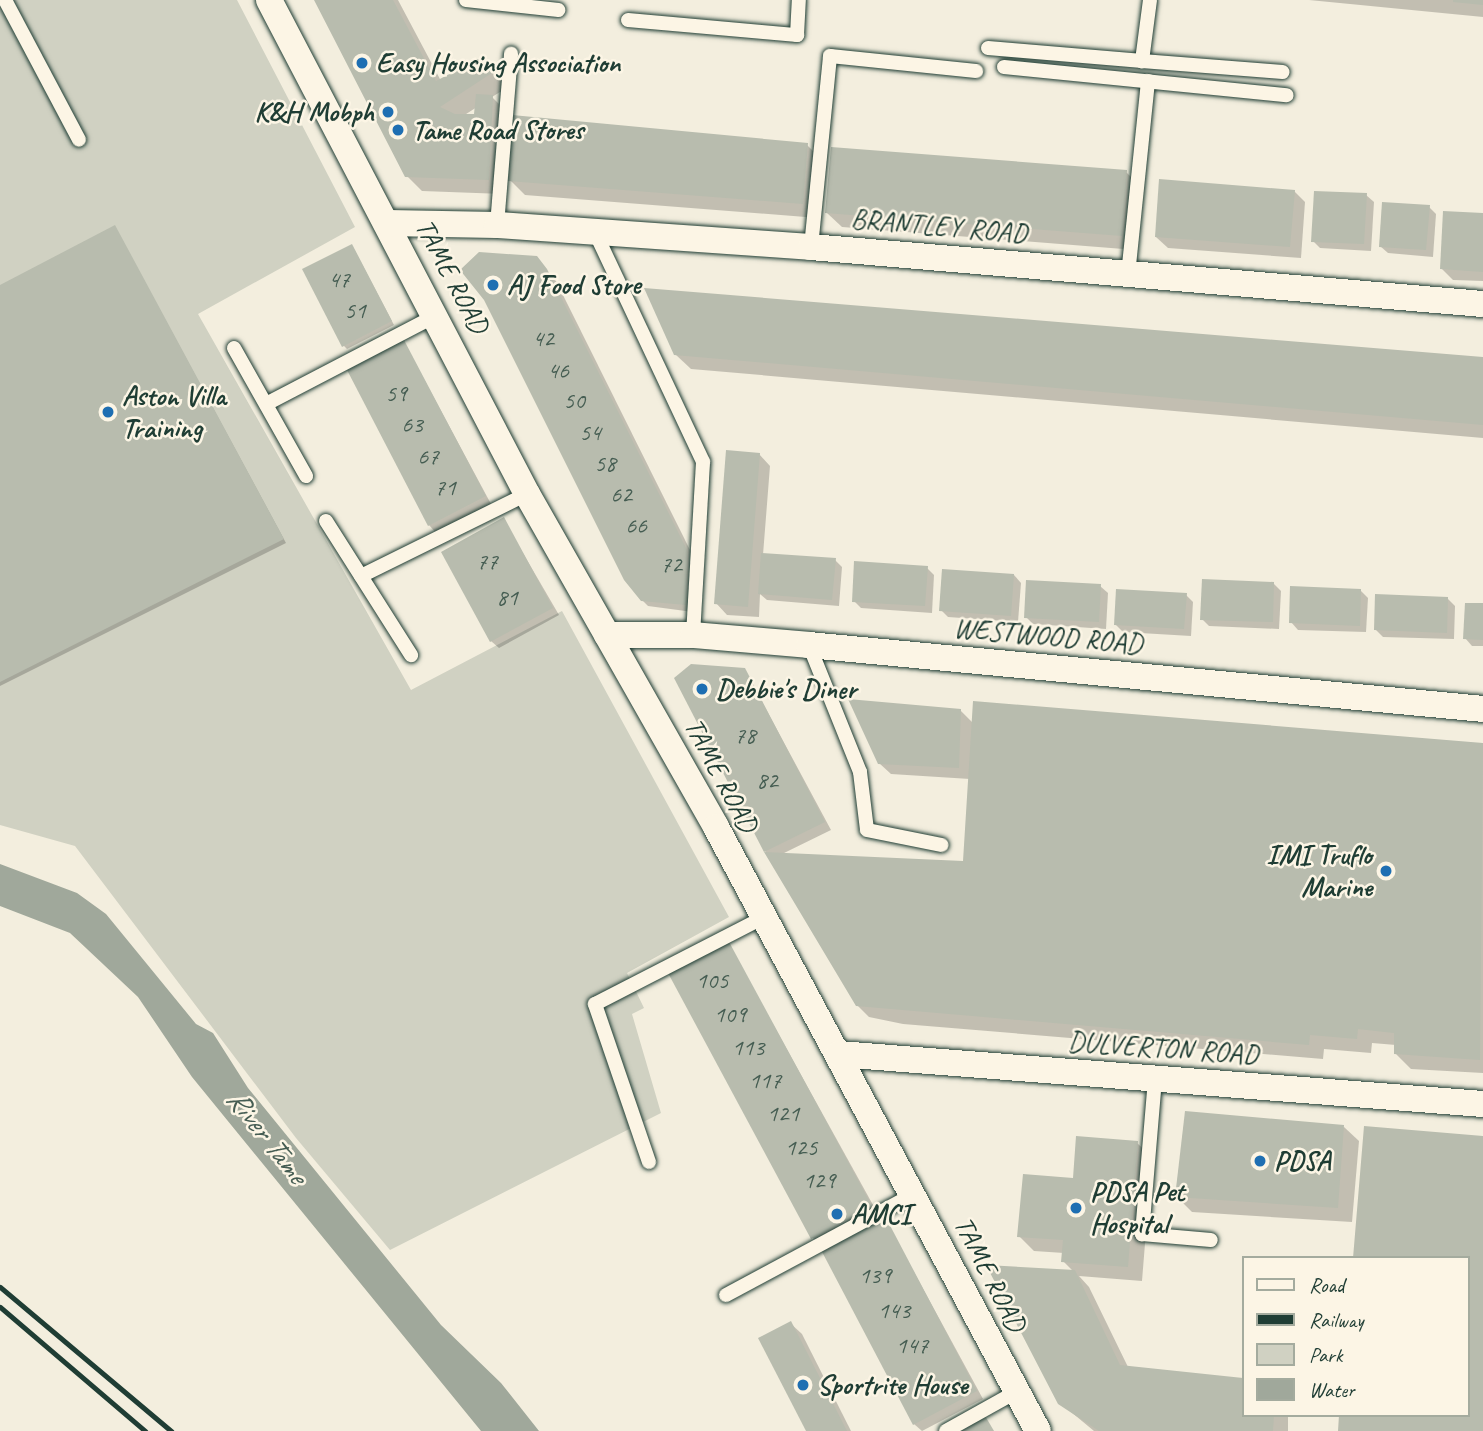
<!DOCTYPE html>
<style>
body{margin:0}
#map{position:relative;width:1483px;height:1431px;overflow:hidden;background:#f3eede;font-family:Caveat,sans-serif}
div>[style]{position:absolute}
.green>*{inset:0;background:#d0d1c2}
.water>*{inset:0;background:#a0a89b}
.shadow>*{inset:0;background:#0003}
.building>*{inset:0;background:#b8bcae}
.roads{filter:drop-shadow(0 0 2px #1f3d34) drop-shadow(0 0 2px #1f3d34)}
.service>*{height:14px;margin:-7px;padding:0 7px;transform-origin:7px;border-radius:7px;background:#fcf5e5}
.minor>*{height:26px;margin:-13px;padding:0 13px;transform-origin:13px;border-radius:13px;background:#fcf5e5}
.rail>*{height:5px;margin:-2.5px;padding:0 2.5px;transform-origin:2.5px;border-radius:2.5px;background:#1f3d34}
.dots>*{width:19px;height:19px;translate:-50% -50%;box-sizing:border-box;border:4px solid #fcf5e5;border-radius:50%}
span{translate:-50% -50%;white-space:nowrap;text-align:center;line-height:1.15;-webkit-text-stroke:5px #fcf5e5;paint-order:stroke}
.number-label{font-size:24px;color:#455d52}
.number-label span{-webkit-text-stroke-width:0}
.poi-label{font-size:28px;color:#1f3d34;font-weight:700}
.left{translate:0 -50%;text-align:left}
.right{translate:-100% -50%;text-align:right}
.street-label{font-size:28px;color:#1f3d34}
.water-label{font-size:30px;color:#465d53;font-style:italic}
.legend{position:absolute;left:1242px;top:1256px;width:228px;height:161px;box-sizing:border-box;background:#fcf5e5;border:2px solid #a4ab9e;margin:0;padding:9px 12px;list-style:none;font-size:21px;color:#1f3d34}
.legend li{display:flex;align-items:center;gap:14px;height:35px}
.legend b{width:35px;border:2px solid #a4ab9e}
</style>
<div id="map">
<div class="green">
<div style="clip-path:polygon(0 0,237px 0,355px 227px,198px 314px,411px 690px,562px 611px,729px 917px,627px 973px,644px 1008px,632px 1014px,661px 1113px,390px 1250px,296px 1138px,75px 846px,0 825px)"></div>
</div>
<div class="water">
<div style="clip-path:polygon(0 864px,77px 893px,106px 914px,196px 1024px,213px 1033px,248px 1088px,441px 1325px,501px 1383px,539px 1431px,481px 1431px,192px 1077px,138px 997px,70px 933px,0 906px)"></div>
</div>
<div class="shadow">
<div style="clip-path:polygon(evenodd,316px 0,398px 0,441px 81px,483px 58px,498px 73px,508px 87px,492px 97px,507px 112px,503px 194px,422px 191px,407px 176px,316px 0,477px 107px,475px 116px,463px 116px,477px 107px)"></div>
<div style="clip-path:polygon(1309px 0,1483px 0,1483px 17px)"></div>
<div style="clip-path:polygon(807px 145px,822px 160px,818px 218px,525px 195px,510px 180px)"></div>
<div style="clip-path:polygon(1126px 172px,1141px 187px,1136px 250px,842px 227px,827px 213px)"></div>
<div style="clip-path:polygon(1294px 191px,1305px 202px,1301px 258px,1168px 248px,1156px 237px)"></div>
<div style="clip-path:polygon(1366px 195px,1374px 202px,1371px 251px,1320px 248px,1313px 241px)"></div>
<div style="clip-path:polygon(1429px 207px,1436px 214px,1433px 257px,1388px 253px,1380px 246px)"></div>
<div style="clip-path:polygon(1483px 215px,1483px 281px,1453px 280px,1442px 269px)"></div>
<div style="clip-path:polygon(115px 227px,286px 543px,0 686px,0 287px)"></div>
<div style="clip-path:polygon(354px 249px,394px 325px,347px 349px,344px 346px)"></div>
<div style="clip-path:polygon(536px 258px,556px 281px,694px 558px,693px 612px,648px 606px,640px 598px,485px 299px)"></div>
<div style="clip-path:polygon(404px 342px,491px 504px,436px 533px,429px 525px)"></div>
<div style="clip-path:polygon(675px 354px,1483px 359px,1483px 438px,691px 369px)"></div>
<div style="clip-path:polygon(759px 454px,770px 466px,763px 555px,835px 560px,842px 567px,839px 606px,767px 600px,760px 594px,759px 617px,727px 615px,716px 603px)"></div>
<div style="clip-path:polygon(503px 519px,559px 615px,499px 648px,491px 641px)"></div>
<div style="clip-path:polygon(927px 568px,934px 575px,932px 613px,861px 608px,854px 601px)"></div>
<div style="clip-path:polygon(1014px 575px,1021px 583px,1018px 622px,948px 617px,941px 610px)"></div>
<div style="clip-path:polygon(1274px 584px,1281px 591px,1279px 629px,1209px 626px,1202px 619px)"></div>
<div style="clip-path:polygon(1100px 586px,1108px 593px,1106px 629px,1033px 624px,1026px 617px)"></div>
<div style="clip-path:polygon(1360px 590px,1368px 598px,1366px 632px,1298px 630px,1291px 622px)"></div>
<div style="clip-path:polygon(1186px 595px,1193px 602px,1191px 636px,1123px 632px,1116px 625px)"></div>
<div style="clip-path:polygon(1448px 599px,1455px 606px,1454px 639px,1383px 637px,1376px 630px)"></div>
<div style="clip-path:polygon(1483px 605px,1483px 646px,1472px 646px,1465px 638px)"></div>
<div style="clip-path:polygon(745px 670px,831px 830px,780px 855px,965px 862px,970px 779px,891px 774px,879px 763px,960px 710px,973px 723px,974px 703px,1483px 746px,1483px 1073px,1411px 1069px,1396px 1054px,1396px 1045px,1372px 1043px,1371px 1053px,1324px 1049px,1323px 1059px,903px 1024px,869px 1017px,857px 1005px,765px 851px,677px 678px)"></div>
<div style="clip-path:polygon(728px 943px,878px 1214px,820px 1245px,813px 1238px)"></div>
<div style="clip-path:polygon(1344px 1127px,1359px 1141px,1352px 1222px,1192px 1212px,1177px 1197px)"></div>
<div style="clip-path:polygon(1137px 1143px,1152px 1157px,1142px 1281px,1079px 1276px,1089px 1287px,1128px 1367px,1243px 1379px,1243px 1415px,1288px 1415px,1288px 1431px,1094px 1431px,1059px 1402px,1073px 1271px,1063px 1261px,1064px 1253px,1034px 1251px,1019px 1236px,1074px 1180px)"></div>
<div style="clip-path:polygon(884px 1217px,983px 1399px,922px 1431px,914px 1424px)"></div>
<div style="clip-path:polygon(790px 1323px,802px 1334px,851px 1431px,808px 1431px)"></div>
</div>
<div class="building">
<div style="clip-path:polygon(314px 0,393px 0,436px 81px,484px 56px,495px 71px,440px 107px,455px 114px,474px 114px,476px 94px,493px 95px,489px 180px,405px 177px)"></div>
<div style="clip-path:polygon(1453px 0,1483px 0,1483px 5px,1453px 2px)"></div>
<div style="clip-path:polygon(512px 115px,808px 143px,803px 204px,508px 181px)"></div>
<div style="clip-path:polygon(831px 147px,1127px 170px,1122px 236px,825px 213px)"></div>
<div style="clip-path:polygon(1159px 179px,1295px 190px,1290px 247px,1155px 237px)"></div>
<div style="clip-path:polygon(1314px 191px,1367px 193px,1364px 244px,1311px 242px)"></div>
<div style="clip-path:polygon(1382px 202px,1430px 205px,1426px 250px,1379px 247px)"></div>
<div style="clip-path:polygon(1443px 211px,1483px 213px,1483px 272px,1440px 269px)"></div>
<div style="clip-path:polygon(115px 225px,284px 539px,0 682px,0 285px)"></div>
<div style="clip-path:polygon(352px 244px,392px 321px,342px 347px,302px 269px)"></div>
<div style="clip-path:polygon(479px 252px,537px 256px,547px 269px,687px 550px,686px 605px,641px 601px,624px 580px,484px 300px,460px 270px)"></div>
<div style="clip-path:polygon(644px 288px,1483px 357px,1483px 425px,674px 355px)"></div>
<div style="clip-path:polygon(404px 340px,486px 496px,428px 526px,347px 370px)"></div>
<div style="clip-path:polygon(726px 450px,760px 453px,748px 607px,714px 604px)"></div>
<div style="clip-path:polygon(504px 517px,553px 608px,490px 642px,441px 552px)"></div>
<div style="clip-path:polygon(761px 553px,836px 558px,832px 600px,758px 594px)"></div>
<div style="clip-path:polygon(854px 561px,928px 566px,925px 606px,852px 602px)"></div>
<div style="clip-path:polygon(942px 569px,1014px 574px,1011px 616px,939px 611px)"></div>
<div style="clip-path:polygon(1202px 579px,1274px 582px,1273px 622px,1200px 620px)"></div>
<div style="clip-path:polygon(1026px 580px,1101px 584px,1099px 622px,1024px 618px)"></div>
<div style="clip-path:polygon(1290px 586px,1361px 589px,1360px 626px,1289px 623px)"></div>
<div style="clip-path:polygon(1116px 589px,1187px 593px,1184px 629px,1114px 625px)"></div>
<div style="clip-path:polygon(1375px 594px,1448px 597px,1447px 633px,1374px 630px)"></div>
<div style="clip-path:polygon(1465px 603px,1483px 603px,1483px 640px,1463px 639px)"></div>
<div style="clip-path:polygon(691px 664px,745px 668px,825px 822px,764px 852px,674px 678px)"></div>
<div style="clip-path:polygon(848px 699px,961px 709px,959px 768px,878px 764px)"></div>
<div style="clip-path:polygon(973px 701px,1483px 743px,1480px 1060px,1394px 1054px,1394px 1033px,1358px 1029px,1357px 1039px,1310px 1035px,1309px 1045px,856px 1006px,764px 852px,963px 861px)"></div>
<div style="clip-path:polygon(728px 940px,872px 1206px,811px 1239px,668px 973px)"></div>
<div style="clip-path:polygon(1185px 1111px,1344px 1125px,1338px 1208px,1175px 1197px)"></div>
<div style="clip-path:polygon(1364px 1126px,1483px 1136px,1483px 1431px,1338px 1431px,1339px 1415px,1467px 1415px,1467px 1258px,1353px 1258px)"></div>
<div style="clip-path:polygon(1076px 1136px,1138px 1141px,1128px 1267px,1061px 1262px,1063px 1240px,1017px 1237px,1023px 1174px,1073px 1178px)"></div>
<div style="clip-path:polygon(884px 1214px,977px 1391px,913px 1425px,820px 1248px)"></div>
<div style="clip-path:polygon(986px 1265px,1075px 1270px,1120px 1365px,1243px 1378px,1243px 1415px,1274px 1415px,1273px 1431px,1099px 1431px,1058px 1404px)"></div>
<div style="clip-path:polygon(791px 1321px,847px 1431px,806px 1431px,758px 1338px)"></div>
<div style="clip-path:polygon(984px 1414px,994px 1431px,954px 1431px)"></div>
</div>
<div class="roads">
<div class="service">
<div style="left:5px;top:0;width:158px;rotate:62.1deg"></div>
<div style="left:466px;top:0;width:93px;rotate:6.2deg"></div>
<div style="left:1150px;top:0;width:62px;rotate:97.5deg"></div>
<div style="left:1142px;top:61px;width:141px;rotate:4.5deg"></div>
<div style="left:628px;top:20px;width:170px;rotate:5.1deg"></div>
<div style="left:797px;top:35px;width:35px;rotate:-87deg"></div>
<div style="left:988px;top:48px;width:155px;rotate:4.8deg"></div>
<div style="left:1004px;top:67px;width:284px;rotate:5.7deg"></div>
<div style="left:497px;top:225px;width:172px;rotate:-85.3deg"></div>
<div style="left:595px;top:232px;width:254px;rotate:64.8deg"></div>
<div style="left:703px;top:462px;width:173px;rotate:93.3deg"></div>
<div style="left:811px;top:247px;width:192px;rotate:-84.3deg"></div>
<div style="left:830px;top:56px;width:147px;rotate:5.9deg"></div>
<div style="left:1128px;top:275px;width:195px;rotate:-84.1deg"></div>
<div style="left:234px;top:348px;width:147px;rotate:60.6deg"></div>
<div style="left:268px;top:403px;width:191px;rotate:-27.5deg"></div>
<div style="left:326px;top:521px;width:159px;rotate:57.6deg"></div>
<div style="left:361px;top:576px;width:185px;rotate:-26.3deg"></div>
<div style="left:809px;top:645px;width:137px;rotate:68.1deg"></div>
<div style="left:860px;top:772px;width:58px;rotate:83.1deg"></div>
<div style="left:867px;top:830px;width:76px;rotate:11.3deg"></div>
<div style="left:1155px;top:1079px;width:156px;rotate:94.8deg"></div>
<div style="left:1142px;top:1234px;width:69px;rotate:5deg"></div>
<div style="left:649px;top:1162px;width:167px;rotate:-108.9deg"></div>
<div style="left:595px;top:1004px;width:188px;rotate:-27.2deg"></div>
<div style="left:726px;top:1295px;width:213px;rotate:-28.2deg"></div>
<div style="left:946px;top:1431px;width:80px;rotate:-29.1deg"></div>
</div>
<div class="minor">
<div style="left:269px;top:0;width:557px;rotate:62.42deg"></div>
<div style="left:527px;top:494px;width:383px;rotate:60.4deg"></div>
<div style="left:716px;top:827px;width:684px;rotate:61.94deg"></div>
<div style="left:388px;top:223px;width:109px;rotate:1.1deg"></div>
<div style="left:497px;top:225px;width:315px;rotate:4deg"></div>
<div style="left:811px;top:247px;width:674px;rotate:4.85deg"></div>
<div style="left:607px;top:635px;width:86px"></div>
<div style="left:693px;top:635px;width:116px;rotate:4.9deg"></div>
<div style="left:809px;top:645px;width:677px;rotate:5.42deg"></div>
<div style="left:839px;top:1054px;width:646px;rotate:4.44deg"></div>
</div>
</div>
<div class="rail">
<div style="left:0;top:1287px;width:224px;rotate:40.1deg"></div>
<div style="left:0;top:1307px;width:191px;rotate:40.5deg"></div>
</div>
<div class="dots">
<div style="left:362px;top:63px;background:#1f6fb2"></div>
<div style="left:388px;top:112px;background:#1f6fb2"></div>
<div style="left:398px;top:130px;background:#1f6fb2"></div>
<div style="left:493px;top:285px;background:#1f6fb2"></div>
<div style="left:108px;top:412px;background:#1f6fb2"></div>
<div style="left:702px;top:689px;background:#1f6fb2"></div>
<div style="left:1386px;top:871px;background:#1f6fb2"></div>
<div style="left:1260px;top:1161px;background:#1f6fb2"></div>
<div style="left:1076px;top:1208px;background:#1f6fb2"></div>
<div style="left:837px;top:1214px;background:#1f6fb2"></div>
<div style="left:803px;top:1385px;background:#1f6fb2"></div>
</div>
<div class="number-label">
<span style="left:339px;top:280px">47</span>
<span style="left:355px;top:311px">51</span>
<span style="left:543px;top:339px">42</span>
<span style="left:558px;top:371px">46</span>
<span style="left:396px;top:394px">59</span>
<span style="left:574px;top:401px">50</span>
<span style="left:412px;top:425px">63</span>
<span style="left:590px;top:433px">54</span>
<span style="left:428px;top:457px">67</span>
<span style="left:605px;top:464px">58</span>
<span style="left:445px;top:488px">71</span>
<span style="left:621px;top:495px">62</span>
<span style="left:636px;top:526px">66</span>
<span style="left:487px;top:562px">77</span>
<span style="left:671px;top:565px">72</span>
<span style="left:507px;top:598px">81</span>
<span style="left:745px;top:736px">78</span>
<span style="left:767px;top:781px">82</span>
<span style="left:712px;top:981px">105</span>
<span style="left:730px;top:1015px">109</span>
<span style="left:748px;top:1048px">113</span>
<span style="left:765px;top:1081px">117</span>
<span style="left:783px;top:1114px">121</span>
<span style="left:801px;top:1148px">125</span>
<span style="left:819px;top:1181px">129</span>
<span style="left:875px;top:1276px">139</span>
<span style="left:894px;top:1311px">143</span>
<span style="left:912px;top:1346px">147</span>
</div>
<div class="poi-label">
<span class="left" style="left:376px;top:63px">Easy Housing Association</span>
<span class="right" style="left:374px;top:112px">K&amp;H Mobph</span>
<span class="left" style="left:412px;top:130px">Tame Road Stores</span>
<span class="left" style="left:507px;top:285px">AJ Food Store</span>
<span class="left" style="left:122px;top:412px">Aston Villa<br>Training</span>
<span class="left" style="left:716px;top:689px">Debbie's Diner</span>
<span class="right" style="left:1372px;top:871px">IMI Truflo<br>Marine</span>
<span class="left" style="left:1274px;top:1161px">PDSA</span>
<span class="left" style="left:1090px;top:1208px">PDSA Pet<br>Hospital</span>
<span class="left" style="left:851px;top:1214px">AMCI</span>
<span class="left" style="left:817px;top:1385px">Sportrite House</span>
</div>
<div class="street-label">
<span style="left:939px;top:226px;rotate:5deg">BRANTLEY ROAD</span>
<span style="left:452px;top:276px;rotate:62deg">TAME ROAD</span>
<span style="left:1048px;top:636px;rotate:5deg">WESTWOOD ROAD</span>
<span style="left:721px;top:775px;rotate:62deg">TAME ROAD</span>
<span style="left:1163px;top:1048px;rotate:4deg">DULVERTON ROAD</span>
<span style="left:990px;top:1274px;rotate:63deg">TAME ROAD</span>
</div>
<div class="water-label">
<span style="left:267px;top:1136px;rotate:52deg">River Tame</span>
</div>
<ul class="legend">
<li><b style="height:9px;background:#fcf5e5"></b>Road</li>
<li><b style="height:9px;background:#1f3d34"></b>Railway</li>
<li><b style="height:19px;background:#d0d1c2"></b>Park</li>
<li><b style="height:19px;background:#a0a89b"></b>Water</li>
</ul>
</div>
